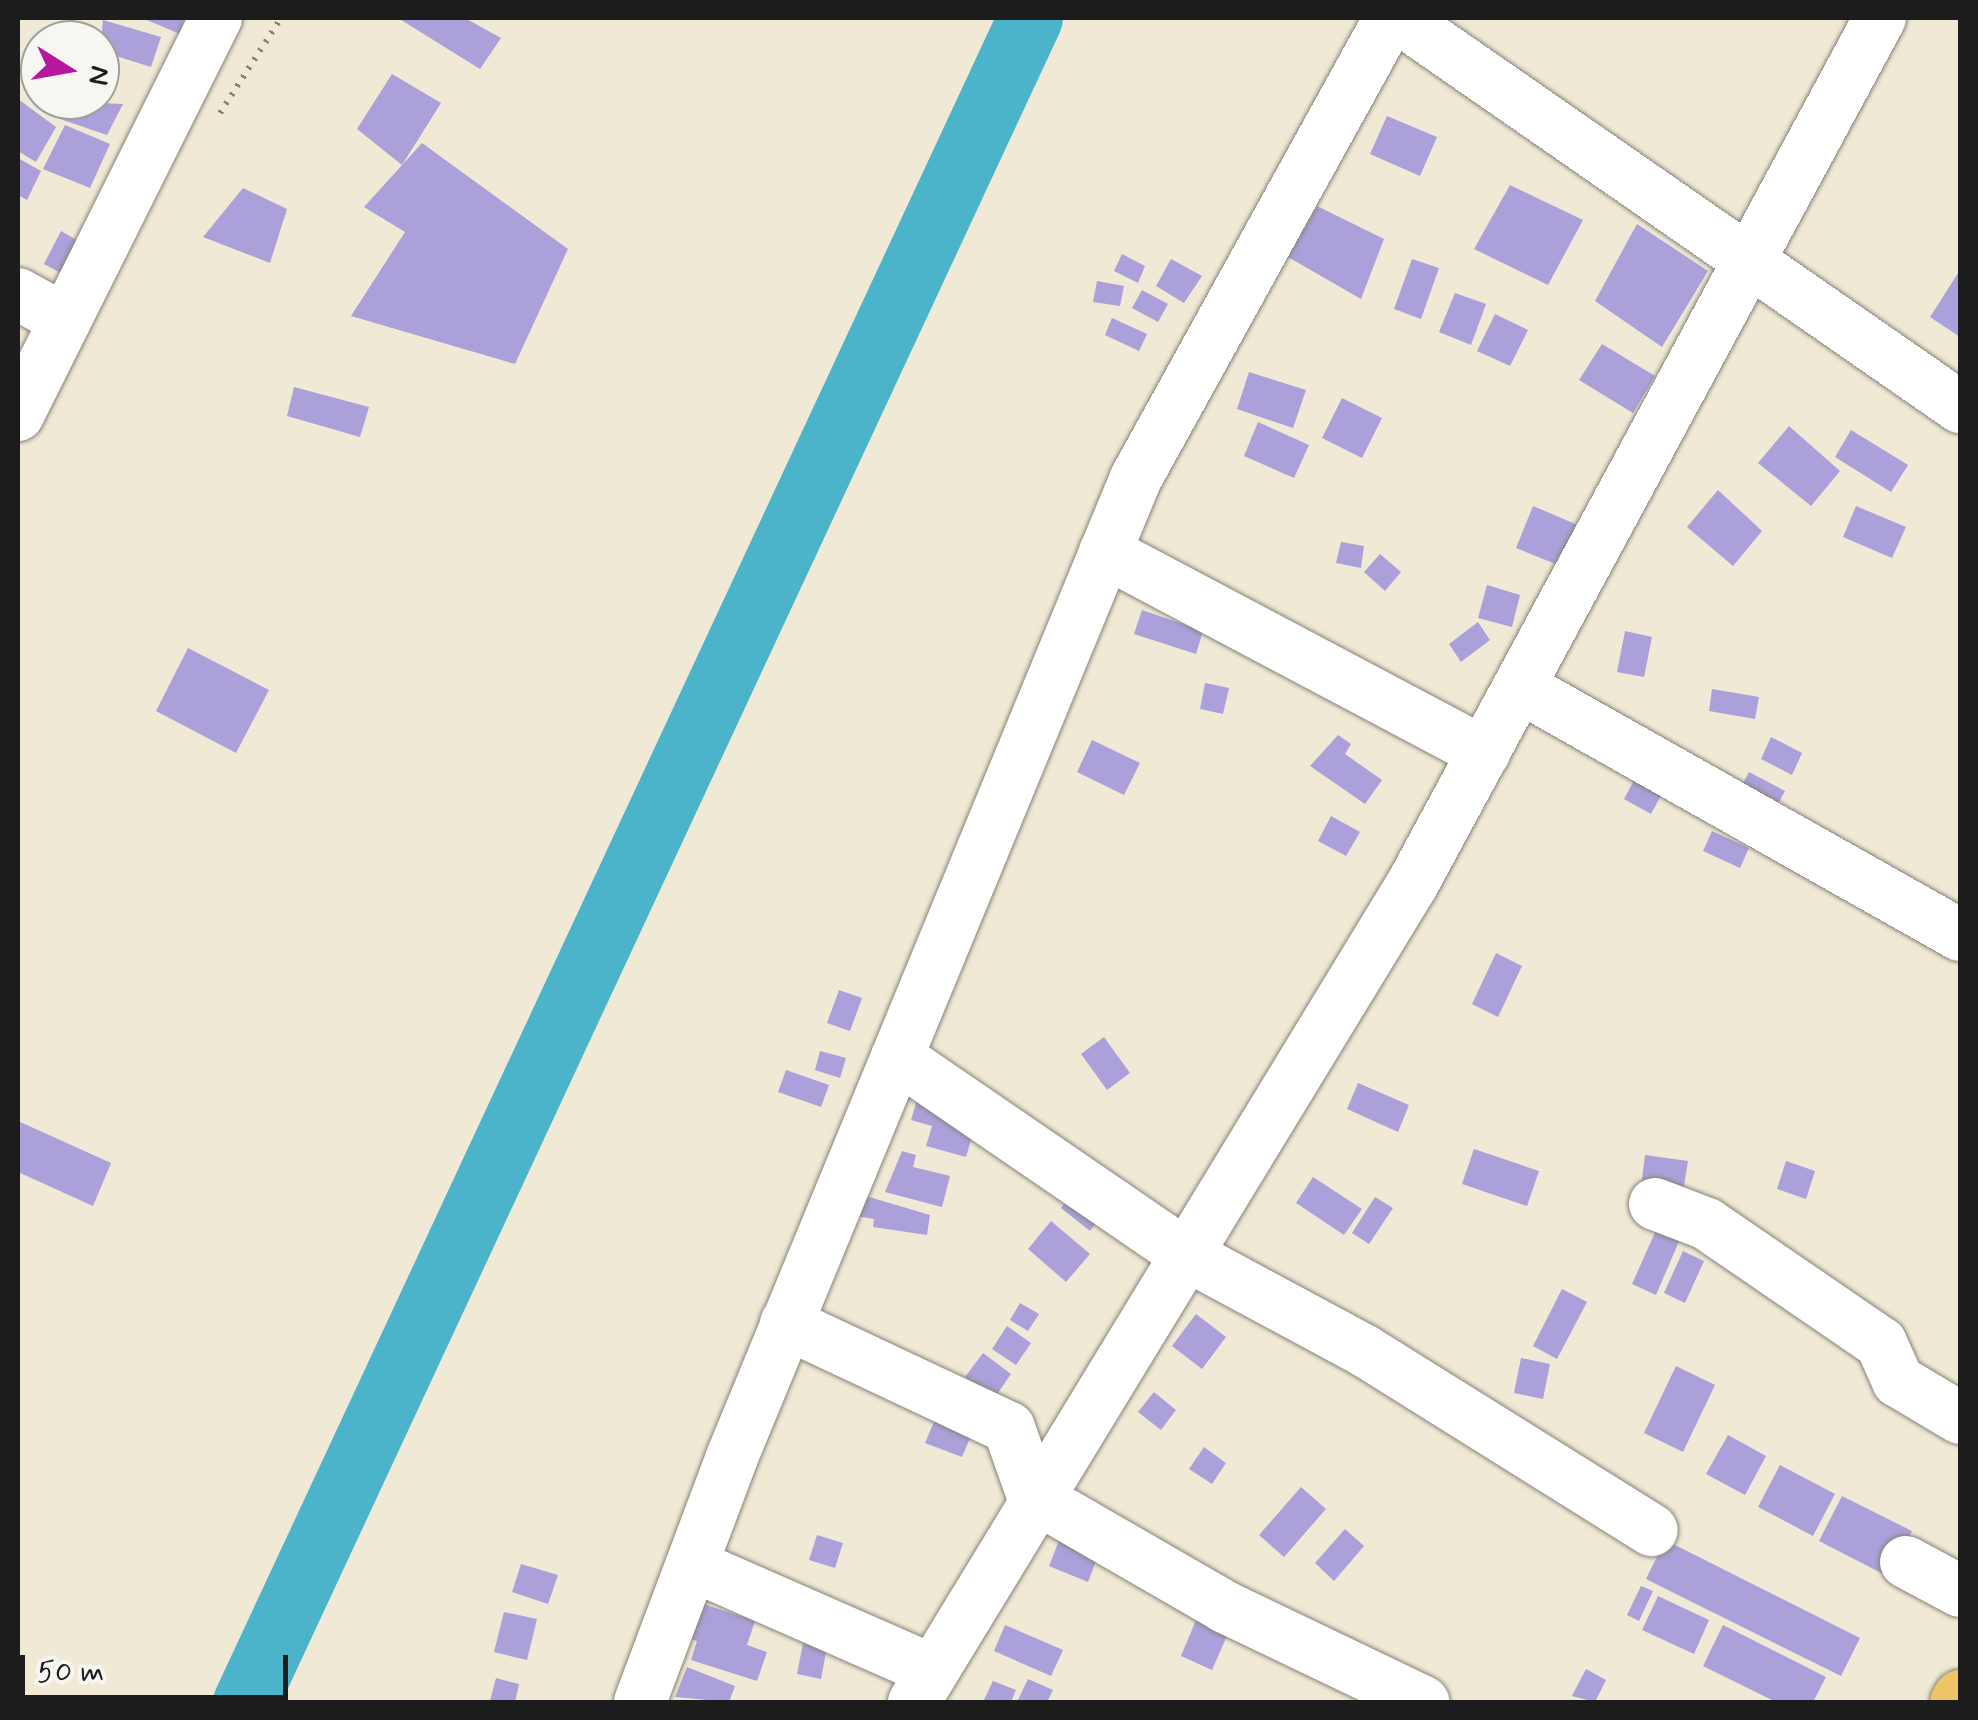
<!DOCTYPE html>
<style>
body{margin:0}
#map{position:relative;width:1978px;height:1720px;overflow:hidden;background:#f0e9d5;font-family:Mynerve,sans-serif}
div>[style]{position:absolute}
.river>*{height:65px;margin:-32.5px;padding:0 32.5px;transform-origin:32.5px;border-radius:32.5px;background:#4bb3ca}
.building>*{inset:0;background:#aba0d9}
.path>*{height:6px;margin-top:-3px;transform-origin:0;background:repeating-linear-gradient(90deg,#868278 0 2.5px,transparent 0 10.5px)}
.roads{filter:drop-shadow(0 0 2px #868278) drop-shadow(0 0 2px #868278)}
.minor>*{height:52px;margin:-26px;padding:0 26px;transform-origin:26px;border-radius:26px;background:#fff}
.highway>*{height:55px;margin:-27.5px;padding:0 27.5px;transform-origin:27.5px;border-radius:27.5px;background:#ecc569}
span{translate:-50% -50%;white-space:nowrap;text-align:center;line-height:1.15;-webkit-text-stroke:9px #f6f6f2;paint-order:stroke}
.frame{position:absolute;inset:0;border:20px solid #1c1c1c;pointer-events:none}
.north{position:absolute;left:20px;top:20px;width:100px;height:100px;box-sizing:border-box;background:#f6f6f2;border:2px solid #9f9f9c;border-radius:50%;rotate:101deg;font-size:28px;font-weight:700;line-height:40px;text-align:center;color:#1c1c1c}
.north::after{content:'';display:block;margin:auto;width:35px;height:45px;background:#b5179e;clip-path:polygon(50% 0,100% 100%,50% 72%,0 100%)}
.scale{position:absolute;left:20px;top:1655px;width:268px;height:45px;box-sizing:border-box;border:5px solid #1c1c1c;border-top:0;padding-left:12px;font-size:30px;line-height:35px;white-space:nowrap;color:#1c1c1c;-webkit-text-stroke:8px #f6f6f2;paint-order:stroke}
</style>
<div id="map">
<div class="river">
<div style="left:245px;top:1702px;width:1858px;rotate:-65.01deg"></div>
</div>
<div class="building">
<div style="clip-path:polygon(142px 18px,184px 18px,180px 34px)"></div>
<div style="clip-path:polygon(398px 18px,465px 18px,501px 38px,480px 69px)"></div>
<div style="clip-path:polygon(103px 20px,161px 37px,151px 67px,100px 51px)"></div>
<div style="clip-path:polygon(40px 67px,40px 100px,123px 104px,107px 135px,60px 119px,26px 92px)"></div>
<div style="clip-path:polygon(392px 74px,441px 103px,402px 165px,357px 129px)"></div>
<div style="clip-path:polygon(18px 99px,56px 127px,36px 162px,18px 151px)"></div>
<div style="clip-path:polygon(1387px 116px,1437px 137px,1420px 176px,1370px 154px)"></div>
<div style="clip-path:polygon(65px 125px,110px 144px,90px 188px,43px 169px)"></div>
<div style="clip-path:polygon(422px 143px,568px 249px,515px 364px,351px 316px,405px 232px,364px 207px)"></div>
<div style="clip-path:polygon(18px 158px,41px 171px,27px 200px,18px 195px)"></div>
<div style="clip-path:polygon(1510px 185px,1583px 220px,1548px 285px,1474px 249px)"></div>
<div style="clip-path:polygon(243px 188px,287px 209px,270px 263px,203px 237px)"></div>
<div style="clip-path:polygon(1317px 206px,1384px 239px,1361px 299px,1288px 257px)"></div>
<div style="clip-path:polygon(1637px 224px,1708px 271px,1662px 347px,1595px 301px)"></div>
<div style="clip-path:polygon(61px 231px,80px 242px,63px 274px,44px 264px)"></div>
<div style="clip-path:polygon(1122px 254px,1145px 266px,1138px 283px,1114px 271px)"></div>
<div style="clip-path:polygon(1171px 259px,1202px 276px,1184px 303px,1156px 286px)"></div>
<div style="clip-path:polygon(1412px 259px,1439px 268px,1421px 319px,1394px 309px)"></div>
<div style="clip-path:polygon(1960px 270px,1960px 337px,1930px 317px)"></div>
<div style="clip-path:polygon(1097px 281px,1124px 286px,1120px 306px,1093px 302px)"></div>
<div style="clip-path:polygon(1142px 290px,1168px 304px,1158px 322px,1132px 308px)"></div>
<div style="clip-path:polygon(1455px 293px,1486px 304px,1471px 345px,1439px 332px)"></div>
<div style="clip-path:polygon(1495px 314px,1528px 330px,1510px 366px,1477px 351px)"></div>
<div style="clip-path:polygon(1112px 318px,1147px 334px,1139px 351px,1105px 335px)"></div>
<div style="clip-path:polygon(1602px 344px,1655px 376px,1633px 413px,1579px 380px)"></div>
<div style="clip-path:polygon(1249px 372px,1306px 390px,1293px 428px,1237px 409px)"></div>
<div style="clip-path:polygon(294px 387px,369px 407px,360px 437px,287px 416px)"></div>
<div style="clip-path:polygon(1342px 398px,1382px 418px,1362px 458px,1322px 438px)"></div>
<div style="clip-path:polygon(1258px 422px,1309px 445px,1294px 478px,1244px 456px)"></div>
<div style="clip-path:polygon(1789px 426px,1840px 471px,1811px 506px,1758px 463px)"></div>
<div style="clip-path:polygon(1851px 430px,1908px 465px,1891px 492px,1835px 457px)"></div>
<div style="clip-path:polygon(1718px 490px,1762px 531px,1733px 566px,1687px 527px)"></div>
<div style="clip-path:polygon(1533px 506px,1580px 526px,1558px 565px,1516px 548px)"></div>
<div style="clip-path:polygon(1856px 506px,1906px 527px,1892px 558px,1843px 537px)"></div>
<div style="clip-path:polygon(1341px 542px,1364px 546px,1361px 568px,1336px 563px)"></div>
<div style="clip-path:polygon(1380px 554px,1401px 572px,1385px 591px,1364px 572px)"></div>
<div style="clip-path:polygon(1487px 585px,1520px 595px,1512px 627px,1478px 618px)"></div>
<div style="clip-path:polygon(1142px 610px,1203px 631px,1196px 654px,1134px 634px)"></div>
<div style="clip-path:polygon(1478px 622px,1490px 640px,1461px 662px,1449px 644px)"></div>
<div style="clip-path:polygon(1625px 631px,1652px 637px,1644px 677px,1617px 672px)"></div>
<div style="clip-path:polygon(188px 648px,269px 690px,236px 753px,156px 711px)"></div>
<div style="clip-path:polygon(1205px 683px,1229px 688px,1223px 714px,1200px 709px)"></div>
<div style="clip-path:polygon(1712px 689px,1759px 697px,1755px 719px,1709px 711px)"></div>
<div style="clip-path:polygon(1338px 735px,1351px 744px,1345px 754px,1382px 780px,1365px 804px,1310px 766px)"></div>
<div style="clip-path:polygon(1771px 737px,1802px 753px,1792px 775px,1761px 759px)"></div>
<div style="clip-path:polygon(1092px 740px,1140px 763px,1124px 795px,1077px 772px)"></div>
<div style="clip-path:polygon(1749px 772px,1785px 791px,1774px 812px,1738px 793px)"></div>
<div style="clip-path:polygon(1637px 775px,1664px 790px,1651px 814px,1624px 799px)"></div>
<div style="clip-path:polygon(1331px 816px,1360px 832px,1346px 856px,1318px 841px)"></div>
<div style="clip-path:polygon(1712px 831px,1749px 848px,1740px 868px,1703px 851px)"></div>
<div style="clip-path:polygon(1496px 953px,1522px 966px,1498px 1017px,1472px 1004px)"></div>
<div style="clip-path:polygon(839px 990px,862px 998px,850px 1031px,827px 1023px)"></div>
<div style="clip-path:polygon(1104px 1037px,1130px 1073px,1107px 1090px,1081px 1054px)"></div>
<div style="clip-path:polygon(820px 1051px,846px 1058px,840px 1078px,815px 1070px)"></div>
<div style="clip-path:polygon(786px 1070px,829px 1085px,821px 1107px,778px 1092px)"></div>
<div style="clip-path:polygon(1358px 1083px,1409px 1105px,1398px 1132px,1347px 1109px)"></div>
<div style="clip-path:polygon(919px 1093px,975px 1126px,966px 1157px,926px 1146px,932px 1126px,911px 1120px)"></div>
<div style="clip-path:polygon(18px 1121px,111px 1163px,93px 1206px,18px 1172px)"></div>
<div style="clip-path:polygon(1474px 1149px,1539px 1171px,1527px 1206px,1462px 1184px)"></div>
<div style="clip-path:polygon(902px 1151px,916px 1155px,913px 1167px,950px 1176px,942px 1207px,885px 1192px)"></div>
<div style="clip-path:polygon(1645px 1155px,1688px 1161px,1683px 1192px,1641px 1187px)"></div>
<div style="clip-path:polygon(1786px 1161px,1815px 1171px,1806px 1199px,1777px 1189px)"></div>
<div style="clip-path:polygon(1313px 1177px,1362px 1209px,1344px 1235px,1296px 1203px)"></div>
<div style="clip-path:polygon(1077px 1186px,1107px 1209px,1090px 1231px,1061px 1208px)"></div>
<div style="clip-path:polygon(859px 1194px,930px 1215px,927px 1235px,873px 1227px,874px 1219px,856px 1216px)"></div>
<div style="clip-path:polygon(1375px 1197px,1393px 1208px,1369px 1244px,1352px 1233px)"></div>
<div style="clip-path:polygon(1051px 1221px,1090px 1254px,1066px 1282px,1028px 1249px)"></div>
<div style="clip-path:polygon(1657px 1228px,1680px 1239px,1656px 1295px,1632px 1284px)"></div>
<div style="clip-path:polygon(1683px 1251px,1704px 1261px,1685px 1303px,1664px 1293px)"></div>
<div style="clip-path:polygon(1562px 1289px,1587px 1302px,1557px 1359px,1533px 1346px)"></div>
<div style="clip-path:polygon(1020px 1303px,1039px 1314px,1028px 1331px,1010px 1320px)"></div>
<div style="clip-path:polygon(1196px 1314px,1226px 1337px,1202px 1369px,1172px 1346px)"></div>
<div style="clip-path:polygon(1007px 1326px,1031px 1343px,1016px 1365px,992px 1349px)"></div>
<div style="clip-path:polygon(983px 1353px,1011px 1374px,995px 1397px,965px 1377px)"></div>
<div style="clip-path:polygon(1521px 1358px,1550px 1364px,1543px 1399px,1514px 1393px)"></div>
<div style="clip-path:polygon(1676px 1366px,1715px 1385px,1683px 1452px,1644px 1433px)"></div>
<div style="clip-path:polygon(1154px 1392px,1176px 1410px,1161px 1430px,1138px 1412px)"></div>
<div style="clip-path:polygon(936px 1417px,973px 1431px,962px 1457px,925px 1443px)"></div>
<div style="clip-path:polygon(1728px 1435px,1766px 1456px,1745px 1495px,1706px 1474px)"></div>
<div style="clip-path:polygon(1204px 1447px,1226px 1463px,1212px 1484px,1189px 1469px)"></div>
<div style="clip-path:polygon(1780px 1465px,1835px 1494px,1813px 1536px,1758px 1507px)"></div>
<div style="clip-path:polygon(1301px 1487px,1326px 1509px,1284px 1557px,1259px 1535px)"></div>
<div style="clip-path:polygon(1842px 1496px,1912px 1531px,1889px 1577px,1819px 1541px)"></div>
<div style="clip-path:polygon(1345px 1529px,1364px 1546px,1334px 1581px,1315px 1563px)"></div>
<div style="clip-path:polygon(817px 1535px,843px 1543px,835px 1568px,809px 1560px)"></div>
<div style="clip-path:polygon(1060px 1538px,1099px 1553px,1088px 1582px,1049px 1566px)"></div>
<div style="clip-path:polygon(1665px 1540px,1860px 1638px,1841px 1676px,1646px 1579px)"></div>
<div style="clip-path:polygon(521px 1564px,558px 1575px,548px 1604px,512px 1592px)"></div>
<div style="clip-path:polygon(1641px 1586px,1653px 1591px,1639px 1621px,1627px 1615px)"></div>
<div style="clip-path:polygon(1658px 1596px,1709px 1620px,1694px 1654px,1642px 1630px)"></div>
<div style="clip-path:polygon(688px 1599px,755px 1621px,747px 1645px,767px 1652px,757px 1681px,691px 1660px,697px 1641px,676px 1635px)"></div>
<div style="clip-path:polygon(1201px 1608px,1233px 1622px,1212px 1670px,1181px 1656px)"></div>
<div style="clip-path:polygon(504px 1612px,537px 1619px,527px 1660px,494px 1652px)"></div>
<div style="clip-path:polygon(1005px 1625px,1063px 1650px,1051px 1676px,994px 1651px)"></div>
<div style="clip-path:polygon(1723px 1625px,1826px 1677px,1813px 1702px,1776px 1702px,1703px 1666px)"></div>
<div style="clip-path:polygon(803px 1643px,827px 1647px,821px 1679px,797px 1674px)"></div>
<div style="clip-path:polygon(687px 1667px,735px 1686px,729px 1702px,675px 1697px)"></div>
<div style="clip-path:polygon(1586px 1669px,1606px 1680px,1595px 1702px,1572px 1696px)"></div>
<div style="clip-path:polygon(496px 1678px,519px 1684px,515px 1702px,490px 1701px)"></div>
<div style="clip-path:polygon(1028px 1679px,1053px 1690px,1047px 1702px,1017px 1702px)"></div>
<div style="clip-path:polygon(993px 1681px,1016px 1690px,1011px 1702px,983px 1702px)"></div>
</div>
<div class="path">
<div style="left:220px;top:113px;width:113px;rotate:-57.3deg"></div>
</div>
<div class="roads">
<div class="minor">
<div style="left:1399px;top:18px;width:683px;rotate:34.74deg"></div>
<div style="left:18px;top:294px;width:54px;rotate:29deg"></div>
<div style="left:18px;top:415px;width:444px;rotate:-63.5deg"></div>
<div style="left:1105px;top:552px;width:429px;rotate:27.9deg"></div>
<div style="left:1520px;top:687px;width:505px;rotate:29.41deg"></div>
<div style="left:897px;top:1057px;width:347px;rotate:34.4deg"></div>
<div style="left:1183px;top:1253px;width:207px;rotate:28.3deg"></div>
<div style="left:1365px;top:1351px;width:338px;rotate:32deg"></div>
<div style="left:1655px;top:1204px;width:56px;rotate:21deg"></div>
<div style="left:1707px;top:1224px;width:211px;rotate:34.4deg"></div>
<div style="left:1881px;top:1343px;width:42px;rotate:65.9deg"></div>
<div style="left:1898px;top:1381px;width:72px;rotate:30.8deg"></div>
<div style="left:786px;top:1323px;width:246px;rotate:25.2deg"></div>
<div style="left:1009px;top:1428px;width:72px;rotate:70.6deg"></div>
<div style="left:1033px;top:1496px;width:222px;rotate:30deg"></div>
<div style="left:1225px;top:1607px;width:220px;rotate:25.6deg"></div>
<div style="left:1906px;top:1562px;width:61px;rotate:28.2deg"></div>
<div style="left:692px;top:1565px;width:261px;rotate:23.7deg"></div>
<div style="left:640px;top:1702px;width:262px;rotate:-69.4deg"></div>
<div style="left:732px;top:1457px;width:1059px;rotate:-67.58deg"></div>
<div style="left:1136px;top:478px;width:525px;rotate:-61.09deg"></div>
<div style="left:914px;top:1702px;width:959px;rotate:-58.65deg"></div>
<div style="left:1413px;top:883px;width:983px;rotate:-61.64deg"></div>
</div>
<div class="highway">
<div style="left:1957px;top:1702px;width:6px;rotate:-59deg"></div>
</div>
</div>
<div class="frame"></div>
<div class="north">N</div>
<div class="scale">50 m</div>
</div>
